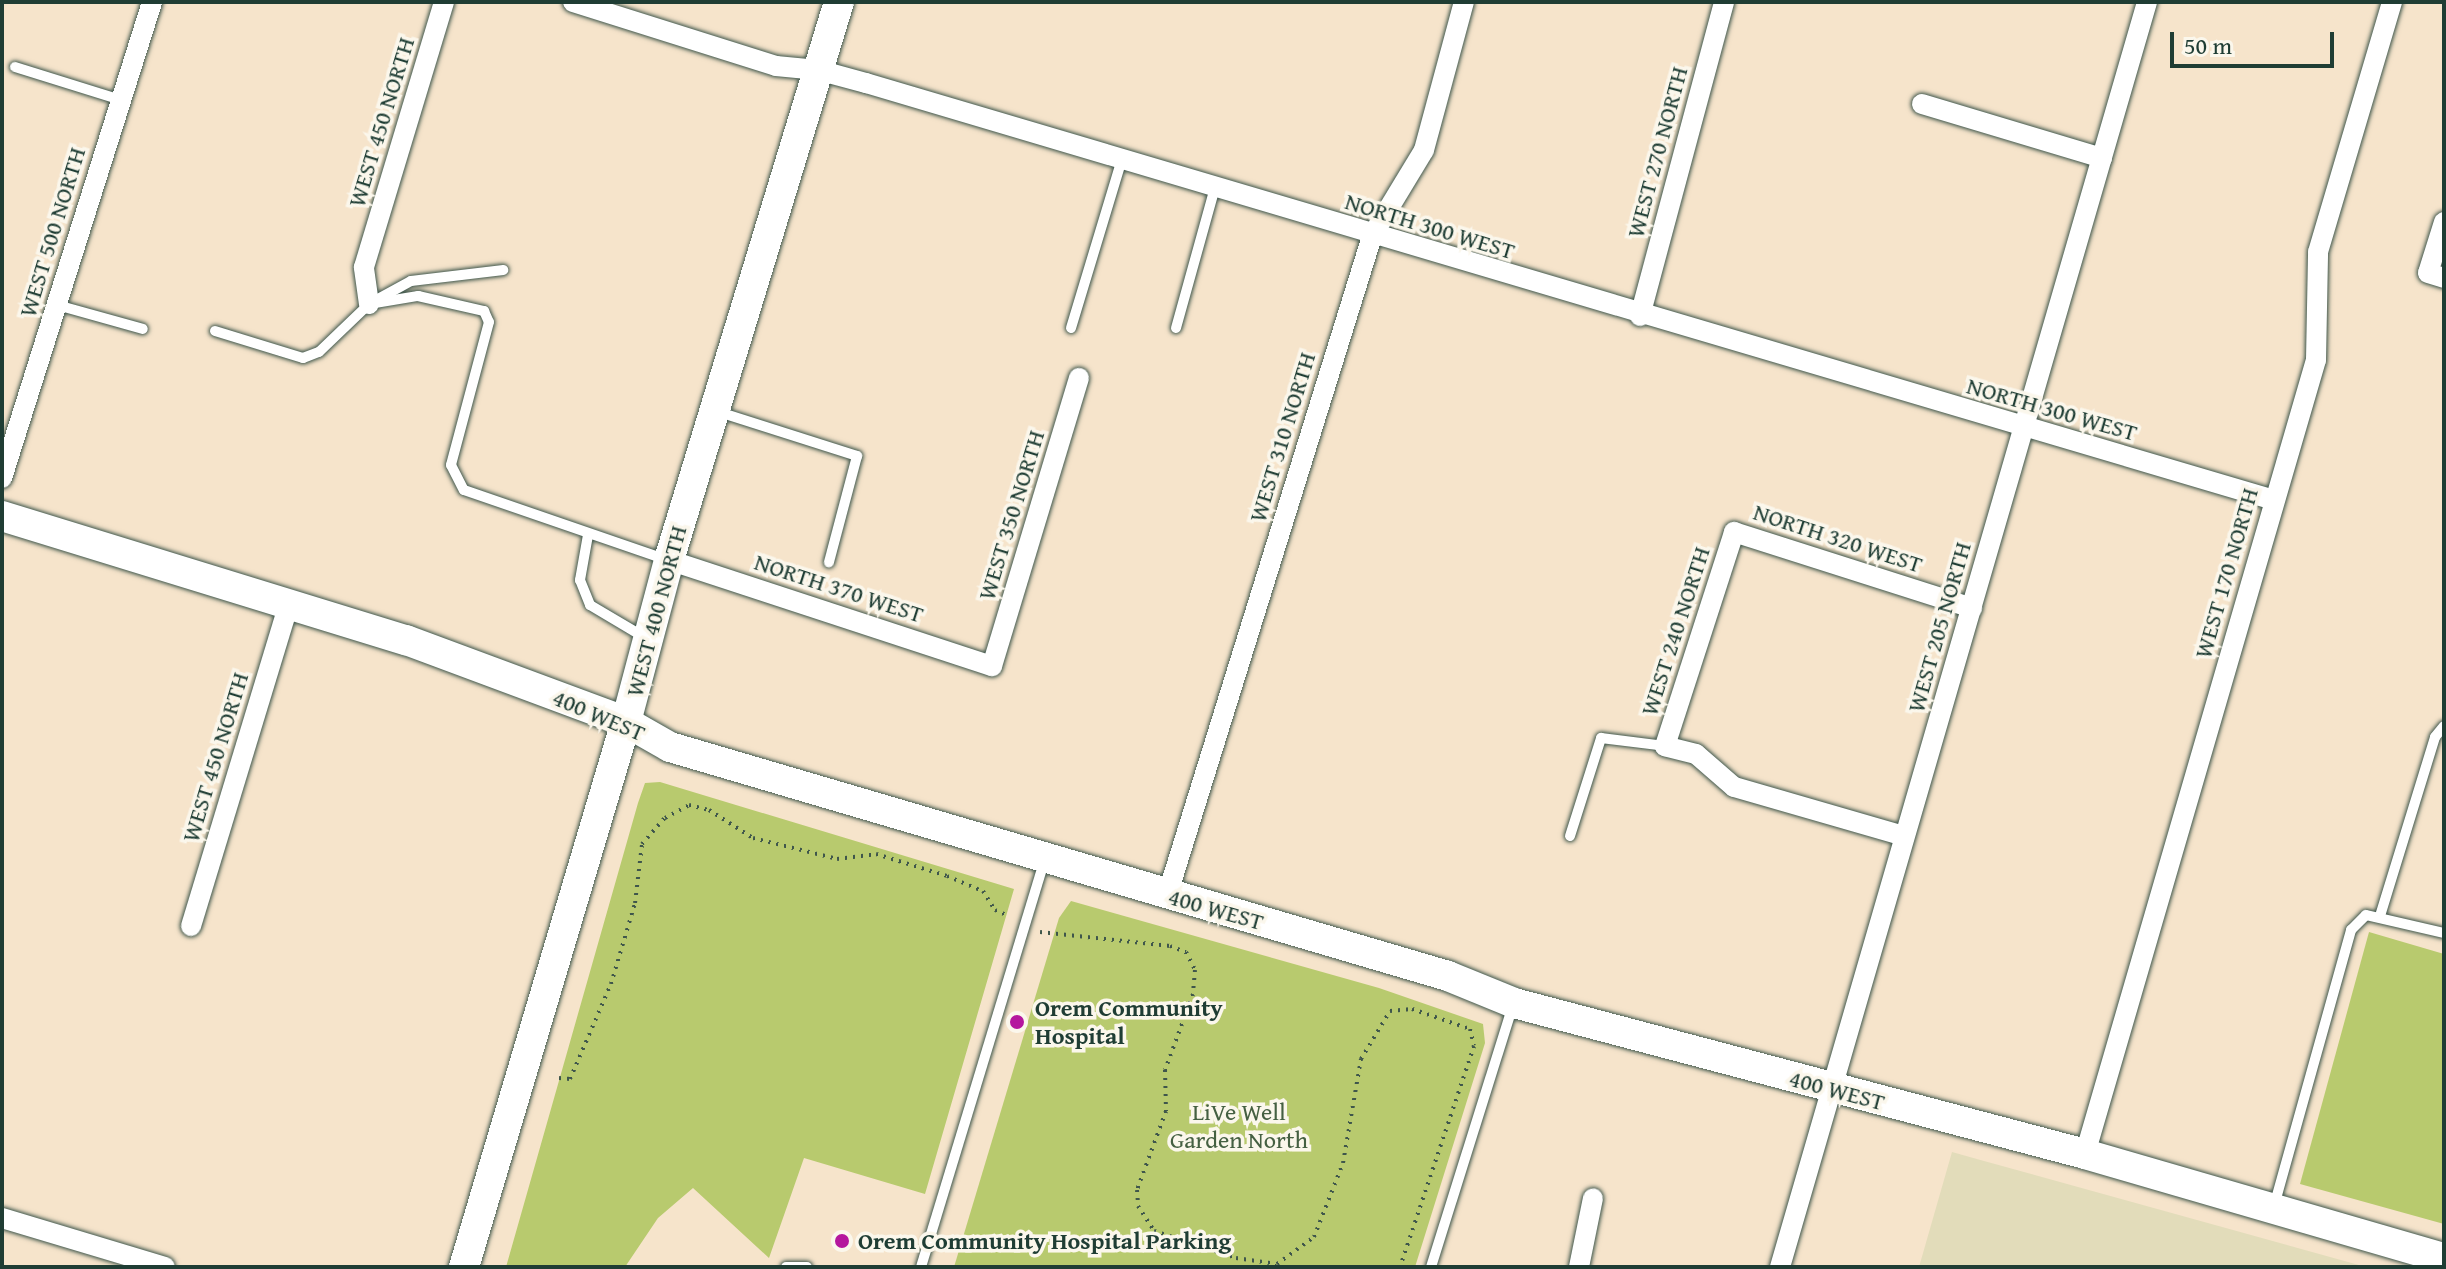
<!DOCTYPE html>
<style>
body{margin:0}
#map{position:relative;width:2446px;height:1269px;overflow:hidden;background:#f6e4cb;font-family:"Gentium Book Plus",serif}
div>[style]{position:absolute}
.built>*{inset:0;background:#e2dcba}
.green>*{inset:0;background:#b8ca6e}
.path>*{height:4px;margin-top:-2px;transform-origin:0;background:repeating-linear-gradient(90deg,#3f564b 0 2px,transparent 0 8px)}
.roads{filter:drop-shadow(0 0 2px #3f564b) drop-shadow(0 0 2px #3f564b)}
.lane>*{height:10px;margin:-5px;padding:0 5px;transform-origin:5px;border-radius:5px;background:#fff}
.street>*{height:20px;margin:-10px;padding:0 10px;transform-origin:10px;border-radius:10px;background:#fff}
.secondary>*{height:30px;margin:-15px;padding:0 15px;transform-origin:15px;border-radius:15px;background:#fff}
.dots>*{width:22px;height:22px;translate:-50% -50%;box-sizing:border-box;border:4px solid #fbf7ec;border-radius:50%}
span{translate:-50% -50%;white-space:nowrap;text-align:center;line-height:1.15;-webkit-text-stroke:7px #fbf7ec;paint-order:stroke}
.street-label{font-size:24px;color:#1f3d34}
.poi-label{font-size:24px;color:#1f3d34;font-weight:700}
.left{translate:0 -50%;text-align:left}
.park-label{font-size:24px;color:#456042}
.frame{position:absolute;inset:0;border:4px solid #1f3d34;pointer-events:none}
.scale{position:absolute;left:2170px;top:32px;width:164px;height:36px;box-sizing:border-box;border:4px solid #1f3d34;border-top:0;padding-left:10px;font-size:24px;line-height:28px;white-space:nowrap;color:#1f3d34;-webkit-text-stroke:6px #fbf7ec;paint-order:stroke}
</style>
<div id="map">
<div class="built">
<div style="clip-path:polygon(1952px 1152px,1984px 1161px,2366px 1267px,1919px 1267px)"></div>
</div>
<div class="green">
<div style="clip-path:polygon(660px 782px,1014px 889px,925px 1194px,804px 1158px,769px 1258px,693px 1188px,658px 1218px,625px 1267px,506px 1267px,638px 803px,645px 783px)"></div>
<div style="clip-path:polygon(1071px 901px,1379px 988px,1483px 1024px,1485px 1043px,1415px 1267px,954px 1267px,1059px 918px)"></div>
<div style="clip-path:polygon(2369px 932px,2444px 954px,2444px 1224px,2300px 1184px)"></div>
</div>
<div class="path">
<div style="left:1040px;top:932px;width:131px;rotate:6.1deg"></div>
<div style="left:1170px;top:946px;width:17px;rotate:21deg"></div>
<div style="left:1186px;top:952px;width:20px;rotate:63deg"></div>
<div style="left:1195px;top:970px;width:24px;rotate:95deg"></div>
<div style="left:1193px;top:994px;width:81px;rotate:110.2deg"></div>
<div style="left:1165px;top:1070px;width:41px;rotate:88.6deg"></div>
<div style="left:1166px;top:1111px;width:84px;rotate:110.2deg"></div>
<div style="left:1137px;top:1190px;width:16px;rotate:86deg"></div>
<div style="left:1138px;top:1206px;width:30px;rotate:57deg"></div>
<div style="left:1154px;top:1231px;width:86px;rotate:18.2deg"></div>
<div style="left:1236px;top:1258px;width:41px;rotate:8.3deg"></div>
<div style="left:1277px;top:1264px;width:46px;rotate:-36.1deg"></div>
<div style="left:1314px;top:1237px;width:79px;rotate:-68.6deg"></div>
<div style="left:1343px;top:1163px;width:106px;rotate:-80.2deg"></div>
<div style="left:1361px;top:1059px;width:56px;rotate:-58.9deg"></div>
<div style="left:1390px;top:1011px;width:22px;rotate:-5deg"></div>
<div style="left:1412px;top:1009px;width:61px;rotate:19deg"></div>
<div style="left:1470px;top:1029px;width:17px;rotate:77deg"></div>
<div style="left:1474px;top:1046px;width:233px;rotate:108.5deg"></div>
<div style="left:559px;top:1078px;width:11px;rotate:5deg"></div>
<div style="left:570px;top:1079px;width:103px;rotate:-66.7deg"></div>
<div style="left:611px;top:984px;width:84px;rotate:-73.5deg"></div>
<div style="left:635px;top:903px;width:59px;rotate:-83.2deg"></div>
<div style="left:642px;top:844px;width:35px;rotate:-49deg"></div>
<div style="left:665px;top:818px;width:27px;rotate:-28deg"></div>
<div style="left:689px;top:805px;width:21px;rotate:14deg"></div>
<div style="left:709px;top:810px;width:52px;rotate:32.5deg"></div>
<div style="left:753px;top:838px;width:87px;rotate:14deg"></div>
<div style="left:837px;top:859px;width:39px;rotate:-7deg"></div>
<div style="left:876px;top:854px;width:74px;rotate:17.2deg"></div>
<div style="left:947px;top:876px;width:39px;rotate:23deg"></div>
<div style="left:983px;top:891px;width:22px;rotate:58deg"></div>
<div style="left:995px;top:910px;width:12px;rotate:24deg"></div>
</div>
<div class="roads">
<div class="lane">
<div style="left:15px;top:67px;width:111px;rotate:17.3deg"></div>
<div style="left:369px;top:304px;width:50px;rotate:-9.3deg"></div>
<div style="left:418px;top:296px;width:68px;rotate:12.8deg"></div>
<div style="left:484px;top:311px;width:12px;rotate:66deg"></div>
<div style="left:489px;top:322px;width:148px;rotate:104.9deg"></div>
<div style="left:451px;top:465px;width:28px;rotate:63deg"></div>
<div style="left:464px;top:490px;width:212px;rotate:19deg"></div>
<div style="left:57px;top:305px;width:89px;rotate:15.6deg"></div>
<div style="left:1071px;top:328px;width:177px;rotate:-73.2deg"></div>
<div style="left:1176px;top:328px;width:146px;rotate:-74.5deg"></div>
<div style="left:215px;top:331px;width:92px;rotate:17.1deg"></div>
<div style="left:303px;top:358px;width:17px;rotate:-21deg"></div>
<div style="left:319px;top:352px;width:69px;rotate:-43.8deg"></div>
<div style="left:369px;top:304px;width:48px;rotate:-28.7deg"></div>
<div style="left:411px;top:281px;width:93px;rotate:-6.8deg"></div>
<div style="left:719px;top:412px;width:145px;rotate:17.7deg"></div>
<div style="left:857px;top:456px;width:110px;rotate:104.8deg"></div>
<div style="left:588px;top:535px;width:46px;rotate:100.1deg"></div>
<div style="left:580px;top:580px;width:27px;rotate:68deg"></div>
<div style="left:590px;top:605px;width:63px;rotate:30.7deg"></div>
<div style="left:1570px;top:836px;width:103px;rotate:-72.4deg"></div>
<div style="left:1601px;top:738px;width:64px;rotate:7.1deg"></div>
<div style="left:2380px;top:916px;width:187px;rotate:-72.9deg"></div>
<div style="left:2435px;top:737px;width:14px;rotate:-51deg"></div>
<div style="left:2274px;top:1206px;width:287px;rotate:-74.4deg"></div>
<div style="left:2351px;top:930px;width:21px;rotate:-45deg"></div>
<div style="left:2366px;top:915px;width:80px;rotate:13deg"></div>
<div style="left:786px;top:1267px;width:21px"></div>
<div style="left:921px;top:1267px;width:425px;rotate:-73.1deg"></div>
<div style="left:1431px;top:1267px;width:275px;rotate:-72.6deg"></div>
</div>
<div class="street">
<div style="left:573px;top:2px;width:213px;rotate:17.5deg"></div>
<div style="left:776px;top:66px;width:42px;rotate:5.4deg"></div>
<div style="left:818px;top:70px;width:50px;rotate:15.2deg"></div>
<div style="left:866px;top:83px;width:1468px;rotate:16.5deg"></div>
<div style="left:1922px;top:104px;width:188px;rotate:16.7deg"></div>
<div style="left:2444px;top:222px;width:53px;rotate:107.4deg"></div>
<div style="left:2428px;top:273px;width:17px;rotate:17deg"></div>
<div style="left:369px;top:304px;width:37px;rotate:-98deg"></div>
<div style="left:364px;top:267px;width:277px;rotate:-73.2deg"></div>
<div style="left:1640px;top:316px;width:325px;rotate:-75deg"></div>
<div style="left:2px;top:478px;width:499px;rotate:-72.5deg"></div>
<div style="left:669px;top:560px;width:340px;rotate:18.2deg"></div>
<div style="left:992px;top:666px;width:301px;rotate:-73.2deg"></div>
<div style="left:1904px;top:836px;width:177px;rotate:-163.9deg"></div>
<div style="left:1734px;top:787px;width:50px;rotate:-139deg"></div>
<div style="left:1696px;top:754px;width:32px;rotate:-166deg"></div>
<div style="left:1665px;top:746px;width:225px;rotate:-72.1deg"></div>
<div style="left:1734px;top:532px;width:250px;rotate:17.7deg"></div>
<div style="left:1167px;top:896px;width:691px;rotate:-72.74deg"></div>
<div style="left:1372px;top:236px;width:100px;rotate:-58.8deg"></div>
<div style="left:1424px;top:150px;width:153px;rotate:-74.9deg"></div>
<div style="left:191px;top:926px;width:337px;rotate:-73.1deg"></div>
<div style="left:2085px;top:1154px;width:827px;rotate:-73.78deg"></div>
<div style="left:2316px;top:360px;width:108px;rotate:-88.9deg"></div>
<div style="left:2318px;top:252px;width:261px;rotate:-73.5deg"></div>
<div style="left:2px;top:1218px;width:170px;rotate:16.7deg"></div>
<div style="left:1579px;top:1267px;width:70px;rotate:-78.5deg"></div>
<div style="left:1780px;top:1267px;width:1317px;rotate:-73.82deg"></div>
</div>
<div class="secondary">
<div style="left:2px;top:516px;width:423px;rotate:17.1deg"></div>
<div style="left:406px;top:640px;width:235px;rotate:20.4deg"></div>
<div style="left:626px;top:722px;width:51px;rotate:29.6deg"></div>
<div style="left:670px;top:747px;width:811px;rotate:16.4deg"></div>
<div style="left:1448px;top:976px;width:71px;rotate:22.2deg"></div>
<div style="left:1514px;top:1003px;width:591px;rotate:14.81deg"></div>
<div style="left:2085px;top:1154px;width:374px;rotate:16.2deg"></div>
<div style="left:464px;top:1267px;width:569px;rotate:-73.45deg"></div>
<div style="left:626px;top:722px;width:168px;rotate:-75.1deg"></div>
<div style="left:669px;top:560px;width:583px;rotate:-73.06deg"></div>
</div>
</div>
<div class="dots">
<div style="left:1017px;top:1022px;background:#b5179e"></div>
<div style="left:842px;top:1241px;background:#b5179e"></div>
</div>
<div class="street-label">
<span style="left:381px;top:122px;rotate:-73deg">WEST 450 NORTH</span>
<span style="left:1657px;top:152px;rotate:-75deg">WEST 270 NORTH</span>
<span style="left:1430px;top:226px;rotate:17deg">NORTH 300 WEST</span>
<span style="left:52px;top:232px;rotate:-73deg">WEST 500 NORTH</span>
<span style="left:2052px;top:409px;rotate:16deg">NORTH 300 WEST</span>
<span style="left:1282px;top:437px;rotate:-73deg">WEST 310 NORTH</span>
<span style="left:1011px;top:515px;rotate:-73deg">WEST 350 NORTH</span>
<span style="left:1838px;top:538px;rotate:18deg">NORTH 320 WEST</span>
<span style="left:2226px;top:573px;rotate:-74deg">WEST 170 NORTH</span>
<span style="left:839px;top:588px;rotate:18deg">NORTH 370 WEST</span>
<span style="left:656px;top:611px;rotate:-75deg">WEST 400 NORTH</span>
<span style="left:1939px;top:627px;rotate:-74deg">WEST 205 NORTH</span>
<span style="left:1675px;top:631px;rotate:-72deg">WEST 240 NORTH</span>
<span style="left:599px;top:715px;rotate:23deg">400 WEST</span>
<span style="left:215px;top:757px;rotate:-73deg">WEST 450 NORTH</span>
<span style="left:1216px;top:909px;rotate:16deg">400 WEST</span>
<span style="left:1837px;top:1090px;rotate:15deg">400 WEST</span>
</div>
<div class="poi-label">
<span class="left" style="left:1035px;top:1022px">Orem Community<br>Hospital</span>
<span class="left" style="left:858px;top:1241px">Orem Community Hospital Parking</span>
</div>
<div class="park-label">
<span style="left:1239px;top:1126px">LiVe Well<br>Garden North</span>
</div>
<div class="frame"></div>
<div class="scale">50 m</div>
</div>
